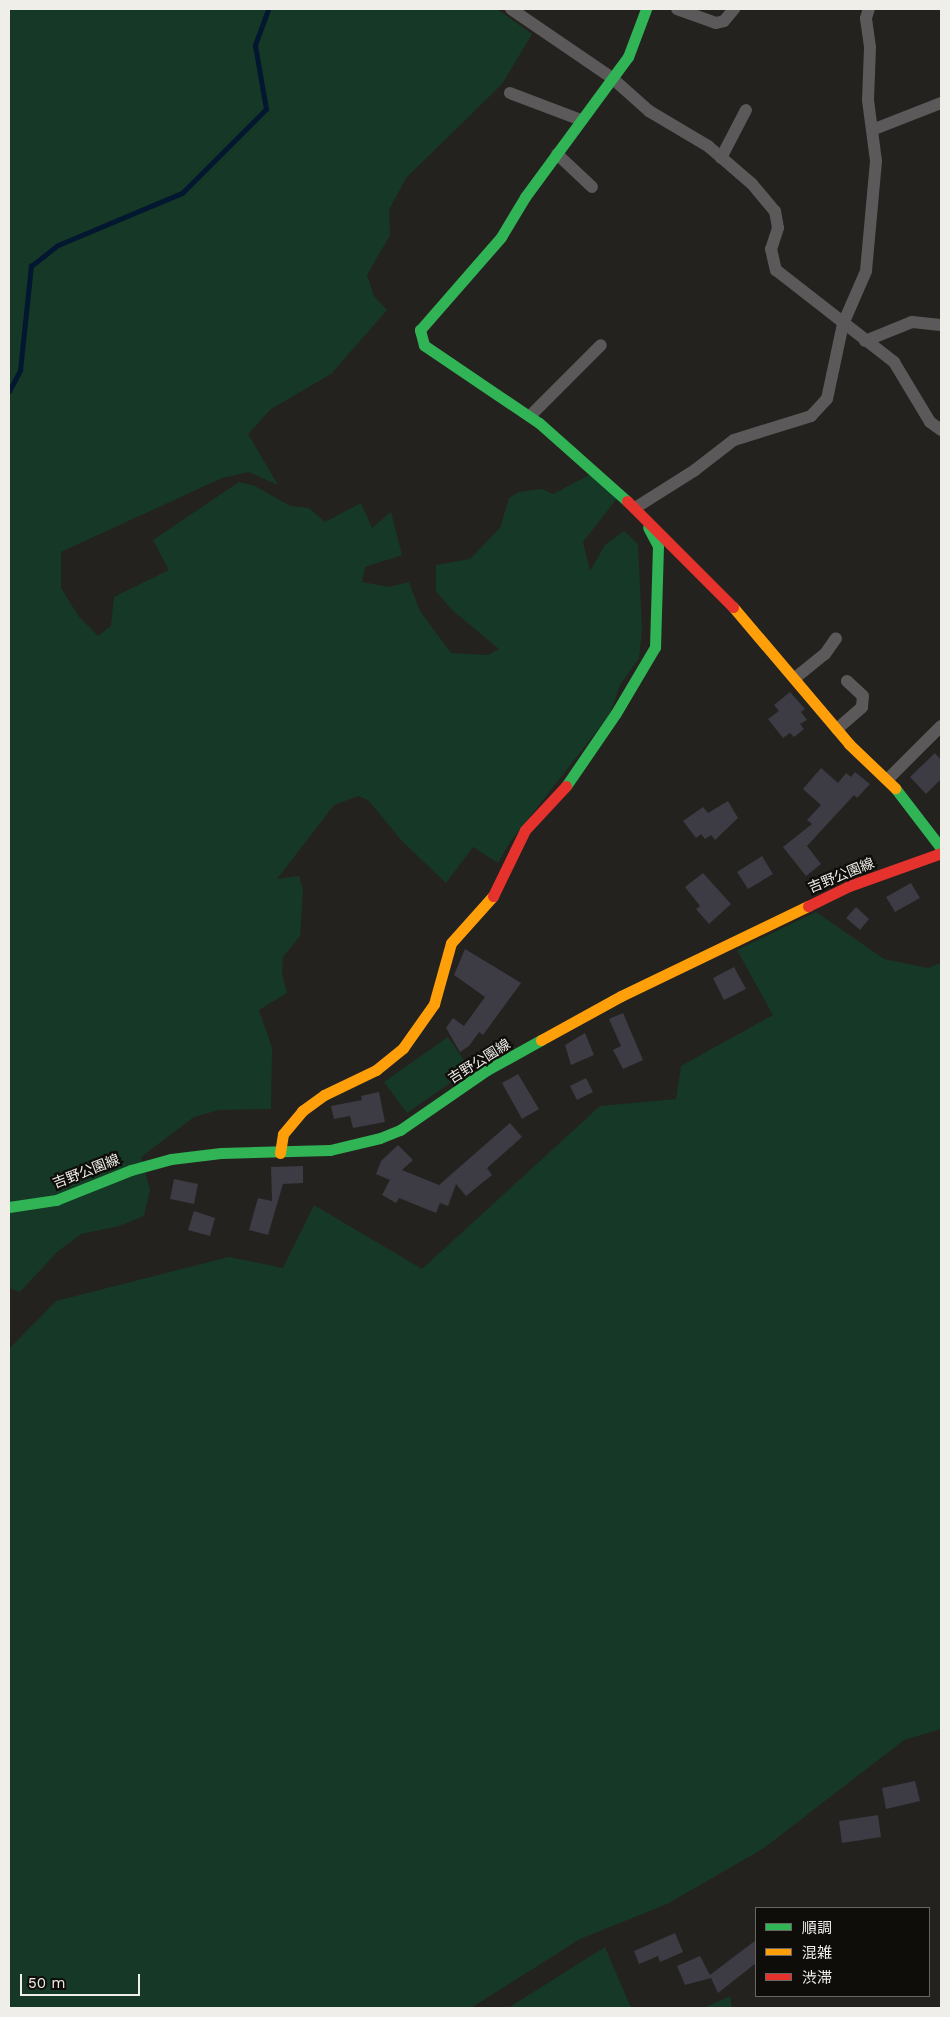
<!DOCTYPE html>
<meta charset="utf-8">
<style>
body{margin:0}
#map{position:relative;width:950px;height:2017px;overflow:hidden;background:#24221f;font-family:"Work Sans","Noto Sans JP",sans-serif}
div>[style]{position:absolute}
.green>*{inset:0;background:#163826}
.stream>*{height:5px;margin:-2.5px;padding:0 2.5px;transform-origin:2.5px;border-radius:2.5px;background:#031730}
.building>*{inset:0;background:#3d3b43}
.street>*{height:12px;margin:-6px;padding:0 6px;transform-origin:6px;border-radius:6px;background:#5b5959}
.fast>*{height:11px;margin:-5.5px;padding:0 5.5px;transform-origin:5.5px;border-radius:5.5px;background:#30b455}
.slow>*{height:11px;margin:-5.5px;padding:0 5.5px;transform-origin:5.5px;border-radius:5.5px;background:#ff9f0a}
.jam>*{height:11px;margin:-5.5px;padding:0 5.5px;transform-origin:5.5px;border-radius:5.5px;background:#e5322d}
span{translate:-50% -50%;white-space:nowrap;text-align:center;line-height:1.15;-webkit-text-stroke:4.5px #0f0d0a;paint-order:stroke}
.street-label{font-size:14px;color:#f0eee8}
.frame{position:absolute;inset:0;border:10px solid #f0eee8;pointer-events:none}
.legend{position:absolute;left:755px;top:1907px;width:175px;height:90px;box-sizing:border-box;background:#0f0d0a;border:1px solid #696763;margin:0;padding:6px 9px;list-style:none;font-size:15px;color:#f0eee8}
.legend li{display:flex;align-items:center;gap:10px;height:25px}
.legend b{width:25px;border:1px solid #696763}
.scale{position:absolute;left:20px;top:1974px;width:120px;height:22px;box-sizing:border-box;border:2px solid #f0eee8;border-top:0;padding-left:6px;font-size:15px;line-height:18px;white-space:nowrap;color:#f0eee8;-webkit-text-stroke:4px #0f0d0a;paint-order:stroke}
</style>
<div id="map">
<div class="green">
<div style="clip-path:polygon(9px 9px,497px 9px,532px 34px,502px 84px,406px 178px,389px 210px,390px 235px,367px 275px,374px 296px,387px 310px,331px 374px,271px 409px,248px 434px,278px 485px,249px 472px,222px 478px,61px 552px,61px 588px,79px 617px,98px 636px,111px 626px,114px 597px,169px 570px,153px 540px,239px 482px,255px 486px,290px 506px,309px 508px,325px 522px,361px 503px,372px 528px,391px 512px,402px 555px,365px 567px,362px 582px,389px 587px,409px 582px,420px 611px,451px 653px,488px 655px,499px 649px,452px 610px,436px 591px,436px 565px,470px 559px,500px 528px,509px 498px,519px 492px,542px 489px,553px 494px,591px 474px,618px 497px,583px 542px,590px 571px,605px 545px,624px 531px,638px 544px,642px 631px,639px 658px,620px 685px,610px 714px,508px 845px,498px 863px,473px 847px,446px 883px,402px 841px,368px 800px,358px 796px,334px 805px,277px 879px,299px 876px,303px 890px,300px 936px,283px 957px,282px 973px,287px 993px,259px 1010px,272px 1048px,271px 1109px,219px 1110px,194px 1117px,141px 1157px,150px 1190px,144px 1216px,119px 1226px,81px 1234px,57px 1252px,20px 1292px,9px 1288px)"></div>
<div style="clip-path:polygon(816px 912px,884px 959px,928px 968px,941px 963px,941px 1729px,904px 1740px,764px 1848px,667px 1904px,580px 1939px,471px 2008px,9px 2008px,9px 1349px,56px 1301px,229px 1257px,283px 1268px,314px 1205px,422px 1269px,600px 1106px,676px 1099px,681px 1066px,773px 1015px,737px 950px)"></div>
<div style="clip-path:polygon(448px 1037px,470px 1069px,407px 1113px,384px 1082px)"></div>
<div style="clip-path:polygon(605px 1947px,631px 2008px,508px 2008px)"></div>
<div style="clip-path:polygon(730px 1996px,732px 2008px,704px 2008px)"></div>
</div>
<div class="stream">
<div style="left:9px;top:391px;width:24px;rotate:-62deg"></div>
<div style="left:20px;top:370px;width:105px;rotate:-84deg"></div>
<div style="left:31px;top:266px;width:34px;rotate:-38deg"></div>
<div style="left:58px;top:245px;width:134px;rotate:-22.8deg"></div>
<div style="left:182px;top:193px;width:119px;rotate:-45deg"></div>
<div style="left:266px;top:109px;width:65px;rotate:-99.8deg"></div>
<div style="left:255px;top:45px;width:38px;rotate:-70deg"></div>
</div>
<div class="building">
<div style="clip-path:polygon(790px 692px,805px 709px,801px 712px,807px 720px,800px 724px,804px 729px,794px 737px,790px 733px,783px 738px,768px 719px,779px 711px,774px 705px)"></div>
<div style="clip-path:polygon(935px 753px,941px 760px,941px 779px,926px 794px,910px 777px)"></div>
<div style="clip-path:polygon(821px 768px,838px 783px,846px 773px,851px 777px,855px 772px,870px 784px,857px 798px,854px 795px,807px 846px,821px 864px,806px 876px,783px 847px,812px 824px,807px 820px,821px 805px,803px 789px)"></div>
<div style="clip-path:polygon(728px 801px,738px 818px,715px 840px,711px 835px,705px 839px,701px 834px,696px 838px,683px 821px,703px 807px,708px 813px)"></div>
<div style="clip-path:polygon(762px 856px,773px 874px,748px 889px,737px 872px)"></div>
<div style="clip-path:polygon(703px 873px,731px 904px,709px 924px,696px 909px,700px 906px,685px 887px)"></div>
<div style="clip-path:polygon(911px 883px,920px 898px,895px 912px,886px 897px)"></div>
<div style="clip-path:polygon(856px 907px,869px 919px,860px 930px,846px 918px)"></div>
<div style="clip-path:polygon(465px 949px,521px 983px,483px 1035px,479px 1032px,469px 1046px,460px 1052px,446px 1028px,453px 1018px,464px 1026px,485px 997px,454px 975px)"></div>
<div style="clip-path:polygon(734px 967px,746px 989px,724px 1000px,713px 978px)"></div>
<div style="clip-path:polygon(623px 1013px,643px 1060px,623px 1069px,613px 1050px,621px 1046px,609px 1019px)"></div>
<div style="clip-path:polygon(585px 1033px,594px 1055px,571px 1065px,565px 1045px)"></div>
<div style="clip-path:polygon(518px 1074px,539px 1109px,522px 1119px,502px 1083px)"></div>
<div style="clip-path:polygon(586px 1078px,593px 1092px,577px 1100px,570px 1086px)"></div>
<div style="clip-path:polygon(379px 1092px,385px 1122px,353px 1128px,350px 1116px,334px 1119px,331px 1106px,362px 1100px,361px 1096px)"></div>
<div style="clip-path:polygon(510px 1123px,522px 1137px,487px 1168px,492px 1175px,466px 1196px,456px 1184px,448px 1206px,440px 1203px,436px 1213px,399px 1198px,396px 1203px,382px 1195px,390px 1180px,376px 1174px,381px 1161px,398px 1145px,413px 1160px,402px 1170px,439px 1185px)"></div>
<div style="clip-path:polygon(303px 1166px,303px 1183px,283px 1184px,268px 1235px,249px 1230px,258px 1198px,272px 1201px,271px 1167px)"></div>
<div style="clip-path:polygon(174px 1179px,198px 1184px,194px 1204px,170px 1199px)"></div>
<div style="clip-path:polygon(194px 1211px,215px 1218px,210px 1236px,188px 1230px)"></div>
<div style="clip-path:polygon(915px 1781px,920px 1801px,886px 1809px,882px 1788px)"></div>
<div style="clip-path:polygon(878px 1815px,881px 1837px,842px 1843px,839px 1821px)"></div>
<div style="clip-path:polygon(675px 1933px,683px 1952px,660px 1962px,658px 1956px,639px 1964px,634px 1951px)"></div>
<div style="clip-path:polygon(756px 1940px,756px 1963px,718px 1993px,711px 1978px,685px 1985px,677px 1966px,700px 1956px,710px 1975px)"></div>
</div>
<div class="street">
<div style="left:511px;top:9px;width:122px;rotate:34.3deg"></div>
<div style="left:612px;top:78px;width:50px;rotate:41.7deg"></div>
<div style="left:649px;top:111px;width:69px;rotate:30.7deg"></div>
<div style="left:708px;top:146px;width:58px;rotate:40.8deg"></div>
<div style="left:752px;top:184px;width:35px;rotate:50deg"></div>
<div style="left:775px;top:211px;width:17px;rotate:80deg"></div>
<div style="left:778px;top:228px;width:22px;rotate:108deg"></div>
<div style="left:771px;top:249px;width:22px;rotate:77deg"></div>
<div style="left:776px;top:270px;width:150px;rotate:37.9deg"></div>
<div style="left:894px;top:362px;width:70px;rotate:59deg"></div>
<div style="left:930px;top:422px;width:14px;rotate:36deg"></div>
<div style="left:677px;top:9px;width:41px;rotate:19.7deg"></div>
<div style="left:716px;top:23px;width:8px;rotate:-14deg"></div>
<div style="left:724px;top:21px;width:16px;rotate:-50deg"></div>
<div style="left:510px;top:93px;width:76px;rotate:20.8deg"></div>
<div style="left:872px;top:130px;width:74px;rotate:-21.4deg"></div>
<div style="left:557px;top:154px;width:48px;rotate:43.3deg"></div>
<div style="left:721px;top:158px;width:54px;rotate:-62.5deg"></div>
<div style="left:865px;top:341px;width:51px;rotate:-22deg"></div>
<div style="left:912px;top:322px;width:29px;rotate:6deg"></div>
<div style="left:530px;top:416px;width:100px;rotate:-45deg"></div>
<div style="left:635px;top:508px;width:71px;rotate:-32.3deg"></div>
<div style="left:695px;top:470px;width:49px;rotate:-37.6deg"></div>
<div style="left:734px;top:440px;width:81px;rotate:-17.3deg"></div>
<div style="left:811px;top:416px;width:23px;rotate:-47deg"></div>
<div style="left:827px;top:399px;width:77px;rotate:-78deg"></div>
<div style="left:843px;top:324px;width:58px;rotate:-66.5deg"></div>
<div style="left:866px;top:271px;width:110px;rotate:-84.8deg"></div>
<div style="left:876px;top:161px;width:62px;rotate:-97.5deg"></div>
<div style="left:868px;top:100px;width:53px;rotate:-87.8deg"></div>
<div style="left:870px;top:47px;width:29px;rotate:-98deg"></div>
<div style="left:866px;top:18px;width:9px;rotate:-72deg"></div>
<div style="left:795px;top:678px;width:38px;rotate:-39deg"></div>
<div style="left:825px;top:654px;width:19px;rotate:-55deg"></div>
<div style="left:837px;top:729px;width:33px;rotate:-41deg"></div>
<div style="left:862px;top:707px;width:11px;rotate:-85deg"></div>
<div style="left:863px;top:696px;width:22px;rotate:-137deg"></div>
<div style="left:888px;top:779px;width:75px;rotate:-45deg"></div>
</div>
<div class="fast">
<div style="left:627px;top:501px;width:118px;rotate:-138.4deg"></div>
<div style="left:539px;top:423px;width:139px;rotate:-145.9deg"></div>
<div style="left:424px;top:345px;width:16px;rotate:-105deg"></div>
<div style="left:420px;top:330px;width:123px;rotate:-48.9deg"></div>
<div style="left:501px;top:237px;width:47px;rotate:-59deg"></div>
<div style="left:525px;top:197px;width:174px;rotate:-53.7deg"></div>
<div style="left:628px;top:57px;width:51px;rotate:-69.4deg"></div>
<div style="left:566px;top:786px;width:88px;rotate:-55.6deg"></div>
<div style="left:616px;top:713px;width:77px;rotate:-59.4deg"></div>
<div style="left:655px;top:647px;width:101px;rotate:-88.3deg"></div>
<div style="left:658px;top:546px;width:21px;rotate:-118deg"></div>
<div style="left:895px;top:788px;width:76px;rotate:52.5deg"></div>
<div style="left:9px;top:1207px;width:48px;rotate:-8.5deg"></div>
<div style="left:56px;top:1200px;width:81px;rotate:-21.8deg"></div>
<div style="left:131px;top:1170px;width:41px;rotate:-15.4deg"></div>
<div style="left:171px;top:1159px;width:50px;rotate:-6.8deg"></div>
<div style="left:221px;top:1153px;width:109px;rotate:-1.6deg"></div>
<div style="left:330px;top:1150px;width:51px;rotate:-13.5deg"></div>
<div style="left:380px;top:1138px;width:22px;rotate:-22deg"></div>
<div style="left:400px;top:1130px;width:106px;rotate:-34.6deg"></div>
<div style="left:487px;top:1070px;width:62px;rotate:-29.1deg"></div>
</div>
<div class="slow">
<div style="left:733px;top:607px;width:180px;rotate:49.7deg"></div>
<div style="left:849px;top:744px;width:64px;rotate:43.7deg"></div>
<div style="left:541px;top:1040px;width:91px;rotate:-28.8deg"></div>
<div style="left:621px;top:996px;width:208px;rotate:-25.7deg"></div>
<div style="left:280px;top:1153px;width:19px;rotate:-81deg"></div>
<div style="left:283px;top:1134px;width:30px;rotate:-50deg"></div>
<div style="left:302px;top:1111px;width:27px;rotate:-36deg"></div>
<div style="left:324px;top:1095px;width:58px;rotate:-25.7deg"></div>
<div style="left:376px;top:1070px;width:35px;rotate:-39deg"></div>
<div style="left:403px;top:1048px;width:54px;rotate:-54.8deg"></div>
<div style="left:434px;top:1004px;width:63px;rotate:-74.4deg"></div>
<div style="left:451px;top:943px;width:63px;rotate:-48.2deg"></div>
</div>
<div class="jam">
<div style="left:627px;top:501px;width:150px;rotate:45deg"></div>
<div style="left:493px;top:896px;width:73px;rotate:-64.1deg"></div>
<div style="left:525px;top:830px;width:60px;rotate:-47deg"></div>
<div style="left:808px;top:906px;width:46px;rotate:-26deg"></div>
<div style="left:849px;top:886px;width:98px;rotate:-19.7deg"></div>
</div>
<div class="street-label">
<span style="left:841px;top:875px;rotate:-22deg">吉野公園線</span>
<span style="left:479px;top:1061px;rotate:-32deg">吉野公園線</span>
<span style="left:86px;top:1171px;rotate:-21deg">吉野公園線</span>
</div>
<div class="frame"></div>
<ul class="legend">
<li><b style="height:6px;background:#30b455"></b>順調</li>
<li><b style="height:6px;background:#ff9f0a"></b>混雑</li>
<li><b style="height:6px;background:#e5322d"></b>渋滞</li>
</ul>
<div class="scale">50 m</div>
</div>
